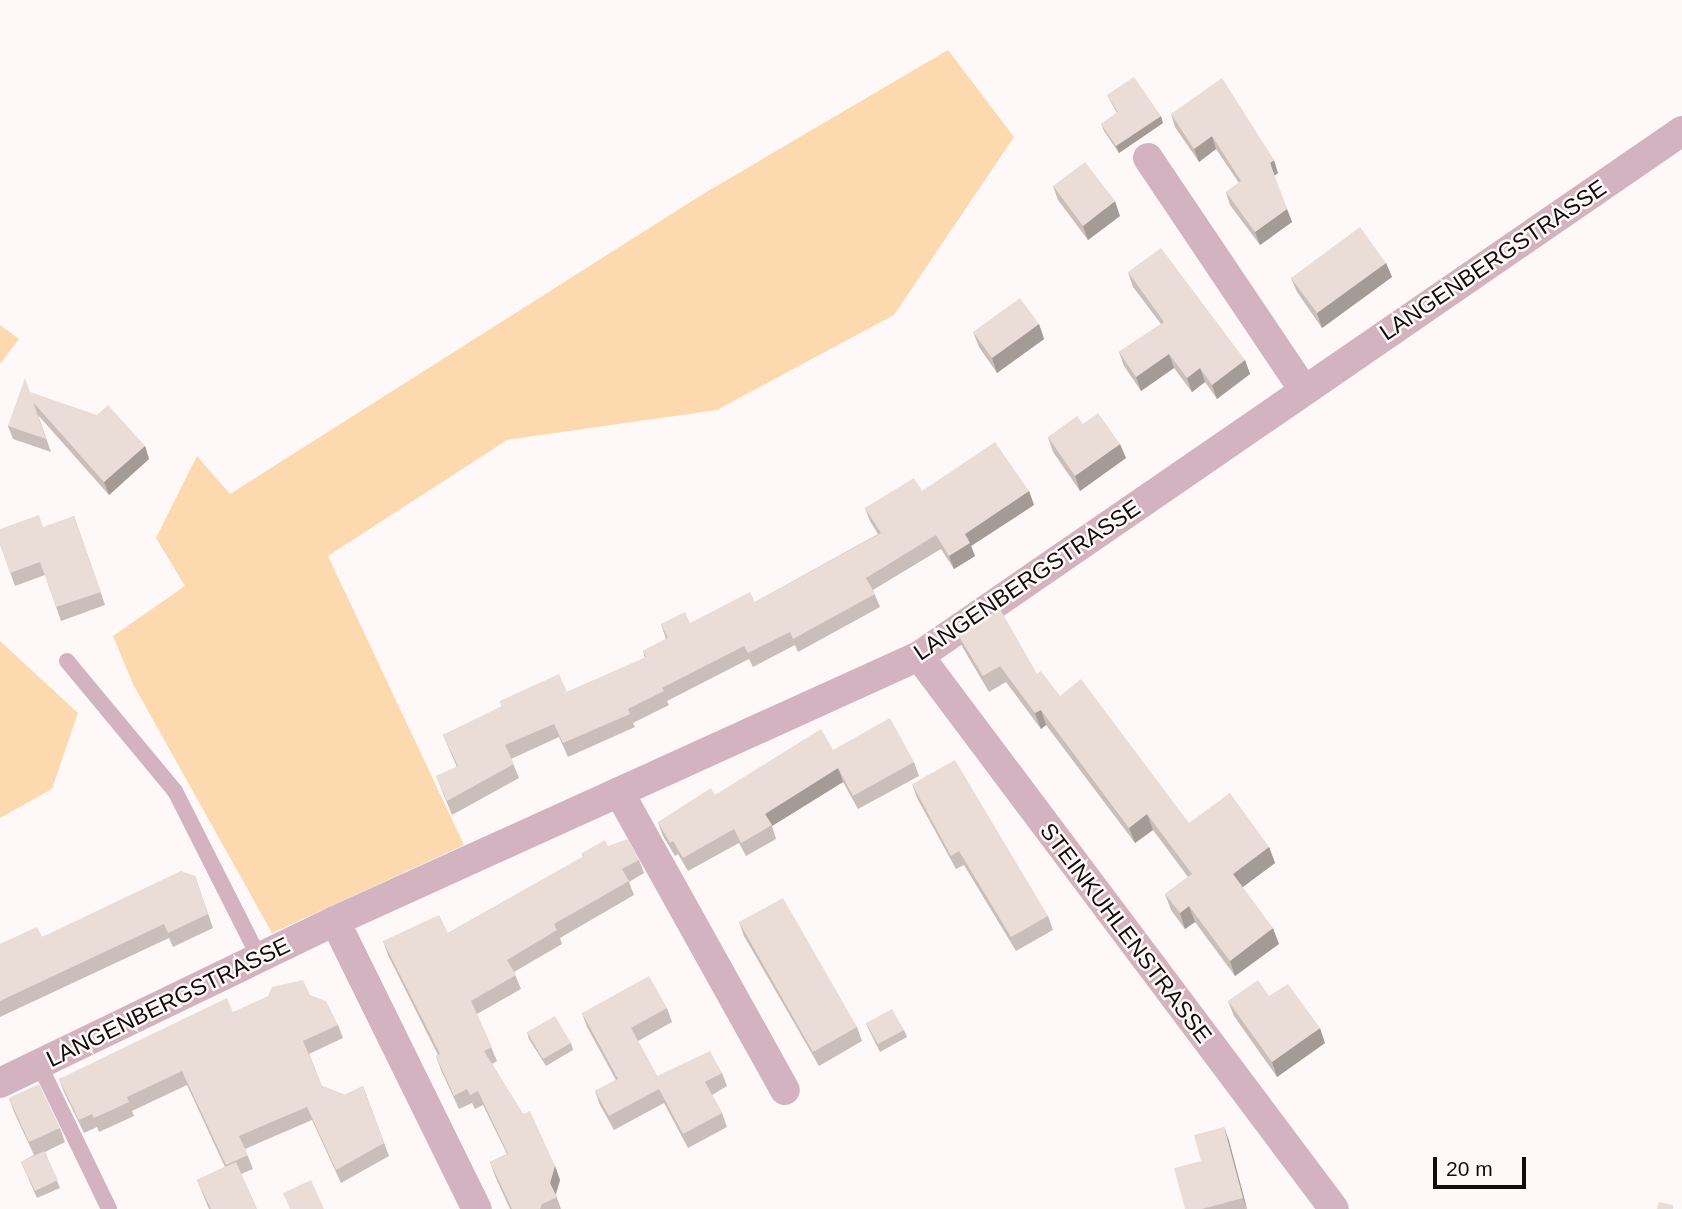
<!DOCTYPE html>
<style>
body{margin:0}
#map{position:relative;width:1682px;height:1209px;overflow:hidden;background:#fef8f8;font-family:Helvetica,sans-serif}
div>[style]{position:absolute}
.green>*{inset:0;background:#fcd9af}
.lane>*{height:16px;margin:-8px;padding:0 8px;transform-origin:8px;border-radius:8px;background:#d3b3c0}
.street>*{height:30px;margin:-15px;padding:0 15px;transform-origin:15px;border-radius:15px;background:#d3b3c0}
.wall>*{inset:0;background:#c9beb9}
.shaded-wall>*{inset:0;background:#a49b96}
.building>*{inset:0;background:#eaddd7}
span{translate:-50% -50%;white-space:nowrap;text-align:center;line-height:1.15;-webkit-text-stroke:5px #fef8f8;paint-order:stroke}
.street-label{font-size:23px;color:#120d0d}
.scale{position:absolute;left:1433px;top:1157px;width:93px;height:32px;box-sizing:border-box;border:4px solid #120d0d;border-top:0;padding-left:9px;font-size:21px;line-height:24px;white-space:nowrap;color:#120d0d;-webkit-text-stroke:5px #fef8f8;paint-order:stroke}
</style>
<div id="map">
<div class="green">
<div style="clip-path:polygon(948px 50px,1014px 137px,894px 315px,717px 410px,507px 440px,328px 556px,464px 845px,272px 933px,133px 684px,113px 636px,185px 586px,156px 538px,197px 456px,230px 494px,703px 194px)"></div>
<div style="clip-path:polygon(0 325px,19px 339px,0 364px)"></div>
<div style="clip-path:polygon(0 641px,78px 713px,52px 789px,0 818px)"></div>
</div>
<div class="lane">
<div style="left:67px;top:661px;width:169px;rotate:50.3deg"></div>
<div style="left:175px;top:791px;width:188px;rotate:63.2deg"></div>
<div style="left:39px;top:1064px;width:161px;rotate:64.2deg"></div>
</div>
<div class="street">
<div style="left:1148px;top:158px;width:278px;rotate:56.1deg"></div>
<div style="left:919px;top:656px;width:691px;rotate:53.11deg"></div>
<div style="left:619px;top:792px;width:341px;rotate:60.9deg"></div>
<div style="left:335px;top:921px;width:321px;rotate:63.8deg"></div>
<div style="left:0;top:1083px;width:372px;rotate:-25.8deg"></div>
<div style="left:335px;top:921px;width:641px;rotate:-24.41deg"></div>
<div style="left:919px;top:656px;width:926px;rotate:-34.53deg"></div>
</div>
<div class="wall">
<div style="clip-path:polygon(1107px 95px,1163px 123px,1119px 153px,1104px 131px,1101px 124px,1117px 113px)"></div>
<div style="clip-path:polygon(1171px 114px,1278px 173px,1274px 176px,1292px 222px,1260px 245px,1230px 205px,1226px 192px,1239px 183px,1216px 149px,1199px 162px,1175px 127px)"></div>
<div style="clip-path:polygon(1053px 186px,1120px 216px,1088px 240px,1058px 200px)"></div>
<div style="clip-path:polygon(1386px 263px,1392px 277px,1322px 328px,1297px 292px,1291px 278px)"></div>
<div style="clip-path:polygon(1128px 272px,1245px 360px,1250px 374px,1217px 399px,1205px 382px,1192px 392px,1174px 368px,1141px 391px,1124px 366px,1119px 352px,1161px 324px,1133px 287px)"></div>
<div style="clip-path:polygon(1039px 324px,1044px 339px,997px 373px,979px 347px,973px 332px)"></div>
<div style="clip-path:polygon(30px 393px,145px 446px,149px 459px,109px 495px,38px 415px,51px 452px,13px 439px,8px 426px)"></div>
<div style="clip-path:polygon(1083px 424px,1126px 458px,1080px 491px,1053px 452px,1048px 437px)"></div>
<div style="clip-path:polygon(922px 491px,1029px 491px,1034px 505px,971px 546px,975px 556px,954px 569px,941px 549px,873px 590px,880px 607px,798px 652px,795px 645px,753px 667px,749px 659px,667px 701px,669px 705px,633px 723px,635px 727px,568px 757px,559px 737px,511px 759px,519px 778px,452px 815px,436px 776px,457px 767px,443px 735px,502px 707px,500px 701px,567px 692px,645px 658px,643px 651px,666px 639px,661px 624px,690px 623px,755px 602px,878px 534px,870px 521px,865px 508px)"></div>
<div style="clip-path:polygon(74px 516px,105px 605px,61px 621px,45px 575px,15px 586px,0 544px)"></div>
<div style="clip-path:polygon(957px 633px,1037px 674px,1189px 823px,1269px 847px,1275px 863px,1242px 887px,1279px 944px,1235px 976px,1195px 922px,1185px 929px,1171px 910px,1165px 894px,1188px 877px,1153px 830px,1135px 843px,1046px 725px,1041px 729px,1006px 682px,989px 692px,963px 648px)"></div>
<div style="clip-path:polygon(833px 750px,914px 762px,919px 776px,858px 809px,843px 782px,772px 826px,776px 839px,746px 856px,739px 843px,688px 871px,678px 854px,675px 856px,663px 836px,658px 822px,715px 795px)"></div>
<div style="clip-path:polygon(912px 784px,1048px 916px,1053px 930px,1016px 951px,964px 865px,956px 869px,917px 798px)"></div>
<div style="clip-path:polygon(608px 846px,639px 860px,644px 873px,629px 882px,634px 895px,560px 938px,562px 944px,514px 972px,521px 989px,477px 1014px,497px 1061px,492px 1064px,555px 1166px,560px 1180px,556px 1195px,561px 1209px,510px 1209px,495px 1176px,490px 1162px,507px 1154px,483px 1105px,475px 1109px,472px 1103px,459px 1109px,441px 1070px,436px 1056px,438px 1055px,388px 955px,383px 941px,448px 933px,583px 857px,582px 853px)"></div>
<div style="clip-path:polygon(195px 876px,213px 928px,173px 947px,169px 938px,0 1017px,0 944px,42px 937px)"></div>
<div style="clip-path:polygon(739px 922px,857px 1027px,862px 1041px,819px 1066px,744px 936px)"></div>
<div style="clip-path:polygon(310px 995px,338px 1025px,343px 1038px,309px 1054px,322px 1086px,345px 1095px,363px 1086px,389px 1156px,341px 1183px,312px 1120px,245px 1149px,253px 1169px,241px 1174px,257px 1209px,209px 1209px,197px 1180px,225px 1167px,187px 1085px,132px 1111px,134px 1116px,99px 1132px,97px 1127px,84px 1133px,64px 1092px,59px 1079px,233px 1012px)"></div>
<div style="clip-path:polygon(1269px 996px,1325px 1043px,1277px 1077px,1234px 1016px,1228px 1001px)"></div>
<div style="clip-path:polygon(667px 1008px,672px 1022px,638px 1041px,657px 1076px,722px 1073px,727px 1086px,712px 1095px,722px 1113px,727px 1127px,688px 1148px,664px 1103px,614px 1130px,600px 1105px,595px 1091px,616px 1080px,587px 1027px,582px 1013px)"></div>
<div style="clip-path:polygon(866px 1023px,904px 1030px,907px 1037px,880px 1052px,869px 1030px)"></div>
<div style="clip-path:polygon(527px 1032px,571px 1043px,573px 1050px,546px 1066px,529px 1039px)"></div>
<div style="clip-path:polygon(9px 1098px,60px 1128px,65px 1142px,45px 1152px,60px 1188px,37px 1198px,21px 1162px,34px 1155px,14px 1112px)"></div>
<div style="clip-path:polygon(1224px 1127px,1229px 1141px,1247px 1209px,1185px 1209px,1201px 1161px)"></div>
</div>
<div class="shaded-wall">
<div style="clip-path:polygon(1161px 116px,1163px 123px,1119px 153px,1116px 146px)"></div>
<div style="clip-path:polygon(1212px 136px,1216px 149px,1199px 162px,1194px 149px)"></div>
<div style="clip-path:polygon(1274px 160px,1278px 173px,1274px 176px,1270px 163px)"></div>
<div style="clip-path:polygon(1115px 201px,1120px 216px,1088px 240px,1083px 226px)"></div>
<div style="clip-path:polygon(1287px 209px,1292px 222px,1260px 245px,1255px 232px)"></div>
<div style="clip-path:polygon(1386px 263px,1392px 277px,1322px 328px,1317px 313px)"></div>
<div style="clip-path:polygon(1039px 324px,1044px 339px,997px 373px,992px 358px)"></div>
<div style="clip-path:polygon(1169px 354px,1174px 368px,1141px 391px,1136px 377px)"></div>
<div style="clip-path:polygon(1245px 360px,1250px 374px,1217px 399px,1212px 385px)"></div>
<div style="clip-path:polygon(1200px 368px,1205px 382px,1192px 392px,1187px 378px)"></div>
<div style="clip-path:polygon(1120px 444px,1126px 458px,1080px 491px,1075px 476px)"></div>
<div style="clip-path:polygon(145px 446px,149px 459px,109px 495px,104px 482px)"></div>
<div style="clip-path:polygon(1029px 491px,1034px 505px,971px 546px,975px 556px,954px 569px,949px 556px,965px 534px)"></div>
<div style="clip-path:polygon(1041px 710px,1046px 725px,1041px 729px,1035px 713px)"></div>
<div style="clip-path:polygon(838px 768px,843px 782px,772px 826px,765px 814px)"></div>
<div style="clip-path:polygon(1147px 814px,1153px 830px,1135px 843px,1129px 828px)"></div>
<div style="clip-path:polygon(1269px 847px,1275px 863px,1239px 890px,1233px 874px)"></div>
<div style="clip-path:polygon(1189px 906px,1195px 922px,1185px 929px,1180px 913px)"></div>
<div style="clip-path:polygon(1273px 928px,1279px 944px,1235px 976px,1230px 961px)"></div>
<div style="clip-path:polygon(1320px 1028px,1325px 1043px,1277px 1077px,1272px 1062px)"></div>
<div style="clip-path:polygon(1224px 1127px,1229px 1141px,1247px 1209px,1243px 1198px)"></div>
<div style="clip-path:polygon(555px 1166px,560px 1180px,555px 1196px,550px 1183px)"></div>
</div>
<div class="building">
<div style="clip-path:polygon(1134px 77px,1161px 116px,1116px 146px,1101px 124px,1118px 112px,1107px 95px)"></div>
<div style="clip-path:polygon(1222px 78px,1274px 160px,1270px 163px,1287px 209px,1255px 232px,1226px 192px,1241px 181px,1212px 136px,1194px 149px,1171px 114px)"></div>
<div style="clip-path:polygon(1085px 162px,1115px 201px,1083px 226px,1053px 186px)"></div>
<div style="clip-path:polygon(1360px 227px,1386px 263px,1317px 313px,1291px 278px)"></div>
<div style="clip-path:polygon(1161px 248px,1245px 360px,1212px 385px,1200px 368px,1187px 378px,1169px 354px,1136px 377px,1119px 352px,1164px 322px,1128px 272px)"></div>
<div style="clip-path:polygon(1020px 298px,1039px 324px,992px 358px,973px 332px)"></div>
<div style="clip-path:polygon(25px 378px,30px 392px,97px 415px,108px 405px,145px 446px,104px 482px,33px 402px,46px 439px,8px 426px)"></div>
<div style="clip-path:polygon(1098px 413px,1120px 444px,1075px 476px,1048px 437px,1077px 416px,1083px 424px)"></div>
<div style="clip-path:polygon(995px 442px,1029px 491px,965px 534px,970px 543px,949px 556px,936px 535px,866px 578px,875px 594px,793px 639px,790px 632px,748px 653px,744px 646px,662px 688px,664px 691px,628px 709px,630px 714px,563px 743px,554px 724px,505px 745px,514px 764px,447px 801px,436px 776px,458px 766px,443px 735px,502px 706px,500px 701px,559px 674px,567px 692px,646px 657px,643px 651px,668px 638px,661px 624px,685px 612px,690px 623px,750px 592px,755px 602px,881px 533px,865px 508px,914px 478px,922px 491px)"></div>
<div style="clip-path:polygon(39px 515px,43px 527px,74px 516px,101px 592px,56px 607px,40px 562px,10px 573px,0 544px,0 529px)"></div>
<div style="clip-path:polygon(1000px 609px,1037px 674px,1041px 671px,1060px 696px,1081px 679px,1189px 823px,1230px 793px,1269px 847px,1233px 874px,1273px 928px,1230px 961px,1189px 906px,1180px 913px,1165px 894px,1192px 874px,1147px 814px,1129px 828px,1041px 710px,1035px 713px,1000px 666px,983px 676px,957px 633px)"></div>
<div style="clip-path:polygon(890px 718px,914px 762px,853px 796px,838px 768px,765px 814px,772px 825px,741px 843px,734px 829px,683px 858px,673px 841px,670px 843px,658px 822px,711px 788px,715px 795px,821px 729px,833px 750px)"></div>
<div style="clip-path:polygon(955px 760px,1048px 916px,1011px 937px,959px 851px,951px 856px,912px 784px)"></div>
<div style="clip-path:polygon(628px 839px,639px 860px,622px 869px,629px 881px,554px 924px,557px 930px,507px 960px,516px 975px,471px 1001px,492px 1047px,484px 1051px,523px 1114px,530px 1111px,555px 1166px,550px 1183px,557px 1197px,542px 1204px,540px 1209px,512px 1209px,490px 1162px,508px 1154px,478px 1091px,470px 1095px,467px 1089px,454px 1096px,436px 1056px,440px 1054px,383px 941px,439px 915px,448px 933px,584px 856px,582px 853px,605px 840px,608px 846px)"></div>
<div style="clip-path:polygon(181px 871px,195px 876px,208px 914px,168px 933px,164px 924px,0 1001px,0 944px,37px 927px,42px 937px)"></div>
<div style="clip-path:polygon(783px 898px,857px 1027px,813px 1052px,739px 922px)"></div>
<div style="clip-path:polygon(649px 976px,667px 1008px,631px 1028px,657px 1076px,710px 1051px,722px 1073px,705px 1082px,722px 1113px,683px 1134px,659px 1089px,609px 1116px,595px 1091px,618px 1079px,582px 1013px)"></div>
<div style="clip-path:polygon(303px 980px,310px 995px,326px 1001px,338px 1025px,303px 1041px,322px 1086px,345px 1095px,363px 1086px,384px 1143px,336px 1170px,307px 1107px,239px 1136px,248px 1155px,226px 1165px,182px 1071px,127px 1097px,129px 1102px,94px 1118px,92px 1114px,79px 1120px,59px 1079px,227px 998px,233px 1012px,268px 996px,272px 987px)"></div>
<div style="clip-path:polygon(1258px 980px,1269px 996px,1288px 984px,1320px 1028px,1272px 1062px,1228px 1001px)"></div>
<div style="clip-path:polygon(892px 1009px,904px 1030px,878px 1044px,866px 1023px)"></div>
<div style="clip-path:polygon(555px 1016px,571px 1043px,543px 1059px,527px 1032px)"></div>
<div style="clip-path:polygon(39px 1084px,60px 1128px,29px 1142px,9px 1098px)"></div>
<div style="clip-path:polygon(1224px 1127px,1243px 1198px,1202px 1209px,1185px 1209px,1174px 1168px,1201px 1161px,1194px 1135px)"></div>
<div style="clip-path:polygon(44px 1151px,58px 1180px,35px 1191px,21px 1162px)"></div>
<div style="clip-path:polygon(236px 1162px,257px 1209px,211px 1209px,197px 1180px)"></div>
<div style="clip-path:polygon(311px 1180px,324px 1209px,290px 1209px,283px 1193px)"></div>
<div style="clip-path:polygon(1659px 1202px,1673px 1205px,1673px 1209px,1657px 1209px)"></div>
</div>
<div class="street-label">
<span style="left:1493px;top:260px;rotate:-34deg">LANGENBERGSTRASSE</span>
<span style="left:1027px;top:580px;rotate:-34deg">LANGENBERGSTRASSE</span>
<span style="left:1126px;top:933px;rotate:53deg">STEINKUHLENSTRASSE</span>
<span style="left:168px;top:1002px;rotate:-26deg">LANGENBERGSTRASSE</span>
</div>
<div class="scale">20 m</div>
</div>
